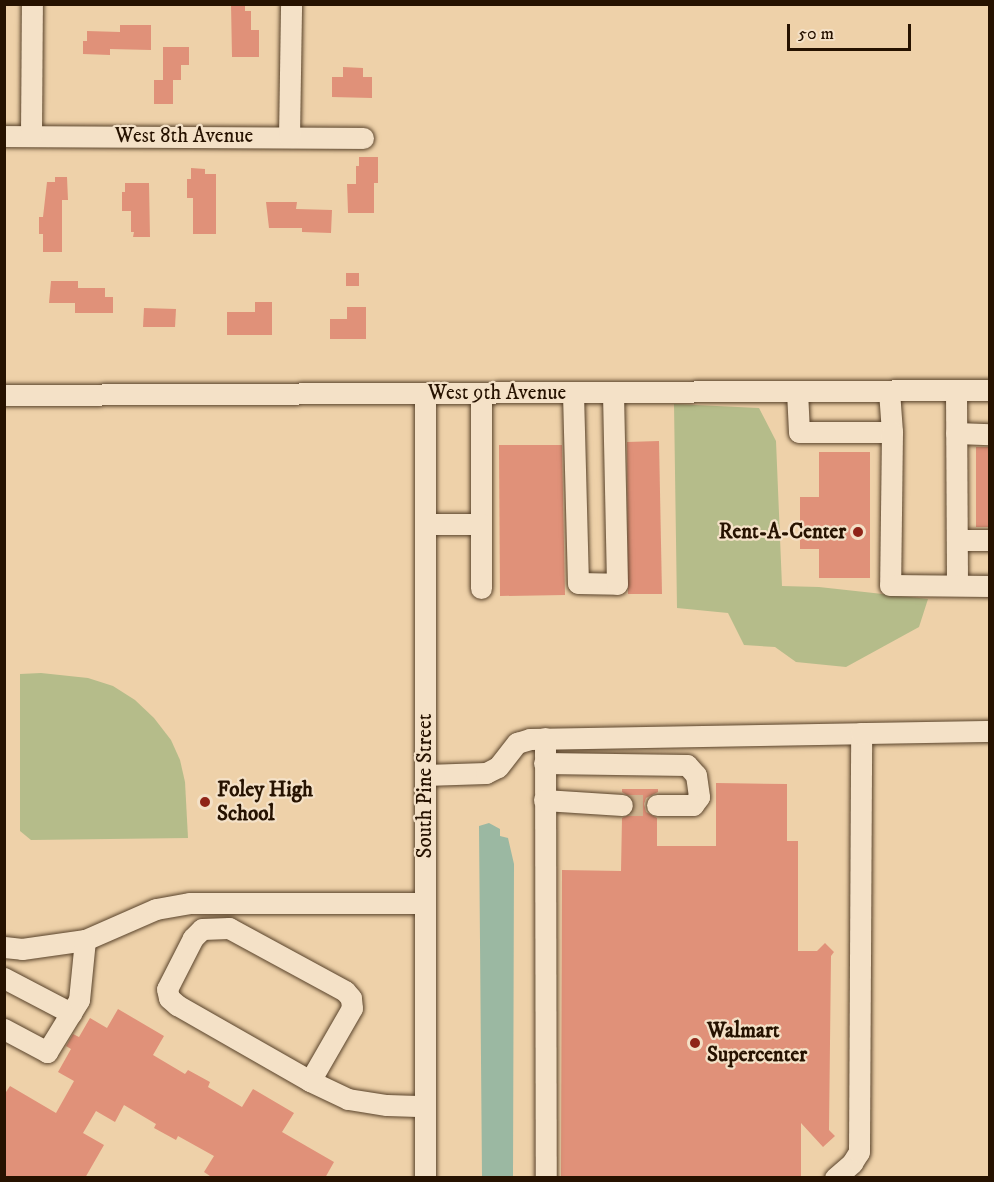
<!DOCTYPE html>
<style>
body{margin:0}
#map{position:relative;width:994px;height:1182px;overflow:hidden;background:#eed1a9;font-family:"IM FELL DW Pica",serif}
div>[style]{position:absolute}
.green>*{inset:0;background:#b5bc8a}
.water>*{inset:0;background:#9bb8a2}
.building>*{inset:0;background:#e09179}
.minor-tunnel>*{height:21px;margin-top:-10.5px;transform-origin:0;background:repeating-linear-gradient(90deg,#d0b490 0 21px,transparent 0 31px)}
.roads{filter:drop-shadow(0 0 2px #58422a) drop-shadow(0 0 2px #58422a)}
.minor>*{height:21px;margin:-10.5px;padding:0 10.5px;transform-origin:10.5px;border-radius:10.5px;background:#f4e1c7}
.dots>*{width:16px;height:16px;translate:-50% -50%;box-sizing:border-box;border:3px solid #f4e1c7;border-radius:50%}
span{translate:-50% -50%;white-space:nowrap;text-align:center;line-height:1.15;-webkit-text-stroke:4.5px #f4e1c7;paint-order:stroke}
.street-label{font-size:21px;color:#261200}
.poi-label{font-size:21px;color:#261200;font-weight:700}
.right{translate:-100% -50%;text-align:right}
.left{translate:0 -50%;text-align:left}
.frame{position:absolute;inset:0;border:6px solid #261200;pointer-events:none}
.scale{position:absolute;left:787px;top:24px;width:124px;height:27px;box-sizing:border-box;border:3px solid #261200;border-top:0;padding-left:8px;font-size:18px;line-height:21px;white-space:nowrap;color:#261200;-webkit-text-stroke:4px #f4e1c7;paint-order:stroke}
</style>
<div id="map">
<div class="green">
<div style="clip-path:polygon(674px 404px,759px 408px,776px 441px,782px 586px,819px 587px,928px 599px,919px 627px,846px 667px,796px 662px,775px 647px,744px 645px,728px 613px,677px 608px)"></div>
<div style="clip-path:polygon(41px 673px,88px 678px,113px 686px,135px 700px,154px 718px,171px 740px,180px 760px,185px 782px,188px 838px,31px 840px,20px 831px,20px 674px)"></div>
</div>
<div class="water">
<div style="clip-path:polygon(489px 823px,500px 829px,500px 836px,508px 838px,514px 864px,513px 1177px,482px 1177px,479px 826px)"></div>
</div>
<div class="building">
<div style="clip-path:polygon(231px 4px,245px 4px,245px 11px,251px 11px,251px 30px,259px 30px,259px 57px,232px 57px)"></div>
<div style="clip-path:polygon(120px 25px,151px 25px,151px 50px,110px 49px,110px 55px,83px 54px,83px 41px,87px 41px,87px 31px,120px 32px)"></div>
<div style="clip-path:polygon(163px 47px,189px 47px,189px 65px,181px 65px,181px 80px,173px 80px,173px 104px,154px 104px,154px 80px,163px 80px)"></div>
<div style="clip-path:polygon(343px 67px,363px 68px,363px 77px,372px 77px,372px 98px,332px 97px,332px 77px,343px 77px)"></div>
<div style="clip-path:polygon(359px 157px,378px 157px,378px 183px,374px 183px,374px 213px,348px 213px,347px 184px,356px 184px,356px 166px,359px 166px)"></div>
<div style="clip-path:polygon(191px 168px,205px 169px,205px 174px,216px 174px,216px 234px,193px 234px,193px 198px,187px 198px,187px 179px,191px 179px)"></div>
<div style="clip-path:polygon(55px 177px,67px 177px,68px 200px,62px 200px,62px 252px,43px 252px,43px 234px,39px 234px,39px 217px,43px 217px,47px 182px,55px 182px)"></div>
<div style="clip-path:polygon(125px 183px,149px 183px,150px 237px,133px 237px,134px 232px,131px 232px,131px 211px,122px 211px,122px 192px,125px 192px)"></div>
<div style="clip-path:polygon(266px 202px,297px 202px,296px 209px,332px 210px,331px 233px,302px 232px,302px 228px,269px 228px)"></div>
<div style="clip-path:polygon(346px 273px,359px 273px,359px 286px,346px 286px)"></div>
<div style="clip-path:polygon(51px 281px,78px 281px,78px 288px,105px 288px,105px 297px,113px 297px,113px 313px,75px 313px,75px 303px,49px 303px)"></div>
<div style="clip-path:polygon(255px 302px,272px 302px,272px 335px,227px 335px,227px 312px,255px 312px)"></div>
<div style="clip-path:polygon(347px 307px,366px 307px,366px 339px,330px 339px,330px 319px,347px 319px)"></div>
<div style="clip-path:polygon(144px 308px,176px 309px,175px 327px,143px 327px)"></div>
<div style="clip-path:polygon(659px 441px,662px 594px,628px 594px,627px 442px)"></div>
<div style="clip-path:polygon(499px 445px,562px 445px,565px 595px,500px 596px)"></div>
<div style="clip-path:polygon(976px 447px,990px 447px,990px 527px,976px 527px)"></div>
<div style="clip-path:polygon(819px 452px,870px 452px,870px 578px,819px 578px,819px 549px,800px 549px,800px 497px,819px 497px)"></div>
<div style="clip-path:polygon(716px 783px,787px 784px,787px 841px,798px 841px,798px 951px,817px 951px,825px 943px,834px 952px,831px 956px,829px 1130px,835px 1136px,823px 1147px,801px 1123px,801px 1178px,561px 1178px,562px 870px,621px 871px,622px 818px,632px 813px,635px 805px,633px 799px,622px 792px,622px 789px,658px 789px,658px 792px,646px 798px,644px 804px,646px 812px,657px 818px,657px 846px,716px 846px)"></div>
<div style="clip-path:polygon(118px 1009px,164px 1036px,153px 1055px,185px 1074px,188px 1070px,210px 1082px,208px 1087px,242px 1107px,253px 1089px,294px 1113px,282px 1132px,334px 1162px,325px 1178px,213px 1178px,204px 1172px,214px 1156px,178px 1136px,176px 1140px,154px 1128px,156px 1124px,124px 1105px,115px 1122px,96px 1111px,83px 1133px,104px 1145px,85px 1178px,4px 1178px,4px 1095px,10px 1086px,56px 1113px,74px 1081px,58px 1072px,71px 1049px,66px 1046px,73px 1034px,79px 1037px,90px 1018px,107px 1028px)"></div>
</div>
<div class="minor-tunnel">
<div style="left:622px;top:805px;width:35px"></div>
</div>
<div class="roads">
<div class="minor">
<div style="left:4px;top:136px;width:359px;rotate:0.3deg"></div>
<div style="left:31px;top:136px;width:132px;rotate:-89.6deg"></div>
<div style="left:289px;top:137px;width:133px;rotate:-89.1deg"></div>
<div style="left:956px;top:390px;width:195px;rotate:89.7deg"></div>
<div style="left:797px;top:391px;width:41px;rotate:87.2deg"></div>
<div style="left:799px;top:432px;width:93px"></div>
<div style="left:889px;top:391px;width:41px;rotate:85.8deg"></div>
<div style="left:892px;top:432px;width:153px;rotate:90.7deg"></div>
<div style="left:890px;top:585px;width:100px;rotate:0.6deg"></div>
<div style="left:573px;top:393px;width:190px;rotate:88.5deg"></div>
<div style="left:578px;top:583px;width:39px;rotate:1deg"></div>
<div style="left:617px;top:584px;width:192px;rotate:-91.2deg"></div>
<div style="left:4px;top:395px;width:986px;rotate:-0.29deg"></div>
<div style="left:956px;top:433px;width:34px;rotate:2deg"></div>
<div style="left:425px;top:524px;width:56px"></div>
<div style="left:481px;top:524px;width:131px;rotate:-90deg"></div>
<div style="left:481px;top:524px;width:64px;rotate:90deg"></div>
<div style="left:957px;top:540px;width:33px"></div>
<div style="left:545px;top:738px;width:440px;rotate:89.9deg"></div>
<div style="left:544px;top:763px;width:143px;rotate:0.8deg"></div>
<div style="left:687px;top:765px;width:13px;rotate:48deg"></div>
<div style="left:696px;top:775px;width:22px;rotate:82deg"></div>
<div style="left:699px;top:797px;width:10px;rotate:127deg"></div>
<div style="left:693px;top:805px;width:36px;rotate:180deg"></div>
<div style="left:425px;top:775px;width:61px;rotate:-1.9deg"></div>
<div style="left:486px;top:773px;width:13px;rotate:-27deg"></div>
<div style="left:498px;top:767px;width:31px;rotate:-52deg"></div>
<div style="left:517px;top:743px;width:14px;rotate:-17deg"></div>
<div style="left:530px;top:739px;width:331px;rotate:-1deg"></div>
<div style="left:544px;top:800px;width:78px;rotate:3.7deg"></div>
<div style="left:4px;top:947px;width:18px;rotate:6deg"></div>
<div style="left:22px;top:949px;width:64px;rotate:-8.1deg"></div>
<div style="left:85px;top:940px;width:77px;rotate:-23.6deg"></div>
<div style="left:156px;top:909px;width:35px;rotate:-10deg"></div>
<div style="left:190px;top:903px;width:235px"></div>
<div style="left:4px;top:978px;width:76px;rotate:27.6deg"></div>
<div style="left:4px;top:1029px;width:49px;rotate:28.1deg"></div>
<div style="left:47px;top:1052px;width:61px;rotate:-58.4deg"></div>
<div style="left:79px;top:1000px;width:60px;rotate:-84.3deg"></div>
<div style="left:310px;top:1081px;width:84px;rotate:-60.1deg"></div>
<div style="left:352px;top:1008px;width:10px;rotate:-96deg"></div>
<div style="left:351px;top:998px;width:9px;rotate:-131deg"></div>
<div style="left:345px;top:991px;width:132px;rotate:-151.5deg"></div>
<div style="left:229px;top:928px;width:27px;rotate:178deg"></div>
<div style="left:202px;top:929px;width:13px;rotate:135deg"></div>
<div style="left:193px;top:938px;width:57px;rotate:117deg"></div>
<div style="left:167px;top:989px;width:9px;rotate:77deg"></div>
<div style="left:169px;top:998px;width:11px;rotate:41deg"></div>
<div style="left:177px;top:1005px;width:153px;rotate:29.7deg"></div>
<div style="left:310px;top:1081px;width:42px;rotate:25.3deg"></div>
<div style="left:348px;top:1099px;width:39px;rotate:9deg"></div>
<div style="left:387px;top:1105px;width:38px;rotate:2deg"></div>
<div style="left:425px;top:1178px;width:784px;rotate:-90deg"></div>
<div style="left:835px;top:1178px;width:23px;rotate:-41deg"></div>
<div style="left:852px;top:1163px;width:13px;rotate:-58deg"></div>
<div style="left:859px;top:1152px;width:419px;rotate:-89.7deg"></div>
<div style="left:861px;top:733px;width:129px;rotate:-0.9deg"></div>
</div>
</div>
<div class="dots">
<div style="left:858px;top:532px;background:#8f2418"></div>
<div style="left:205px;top:802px;background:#8f2418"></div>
<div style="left:695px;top:1043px;background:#8f2418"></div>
</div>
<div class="street-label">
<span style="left:184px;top:136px">West 8th Avenue</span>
<span style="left:497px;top:393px">West 9th Avenue</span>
<span style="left:425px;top:786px;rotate:-90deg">South Pine Street</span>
</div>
<div class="poi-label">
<span class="right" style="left:846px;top:532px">Rent-A-Center</span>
<span class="left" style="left:217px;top:802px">Foley High<br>School</span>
<span class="left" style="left:707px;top:1043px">Walmart<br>Supercenter</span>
</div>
<div class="frame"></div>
<div class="scale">50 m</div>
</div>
